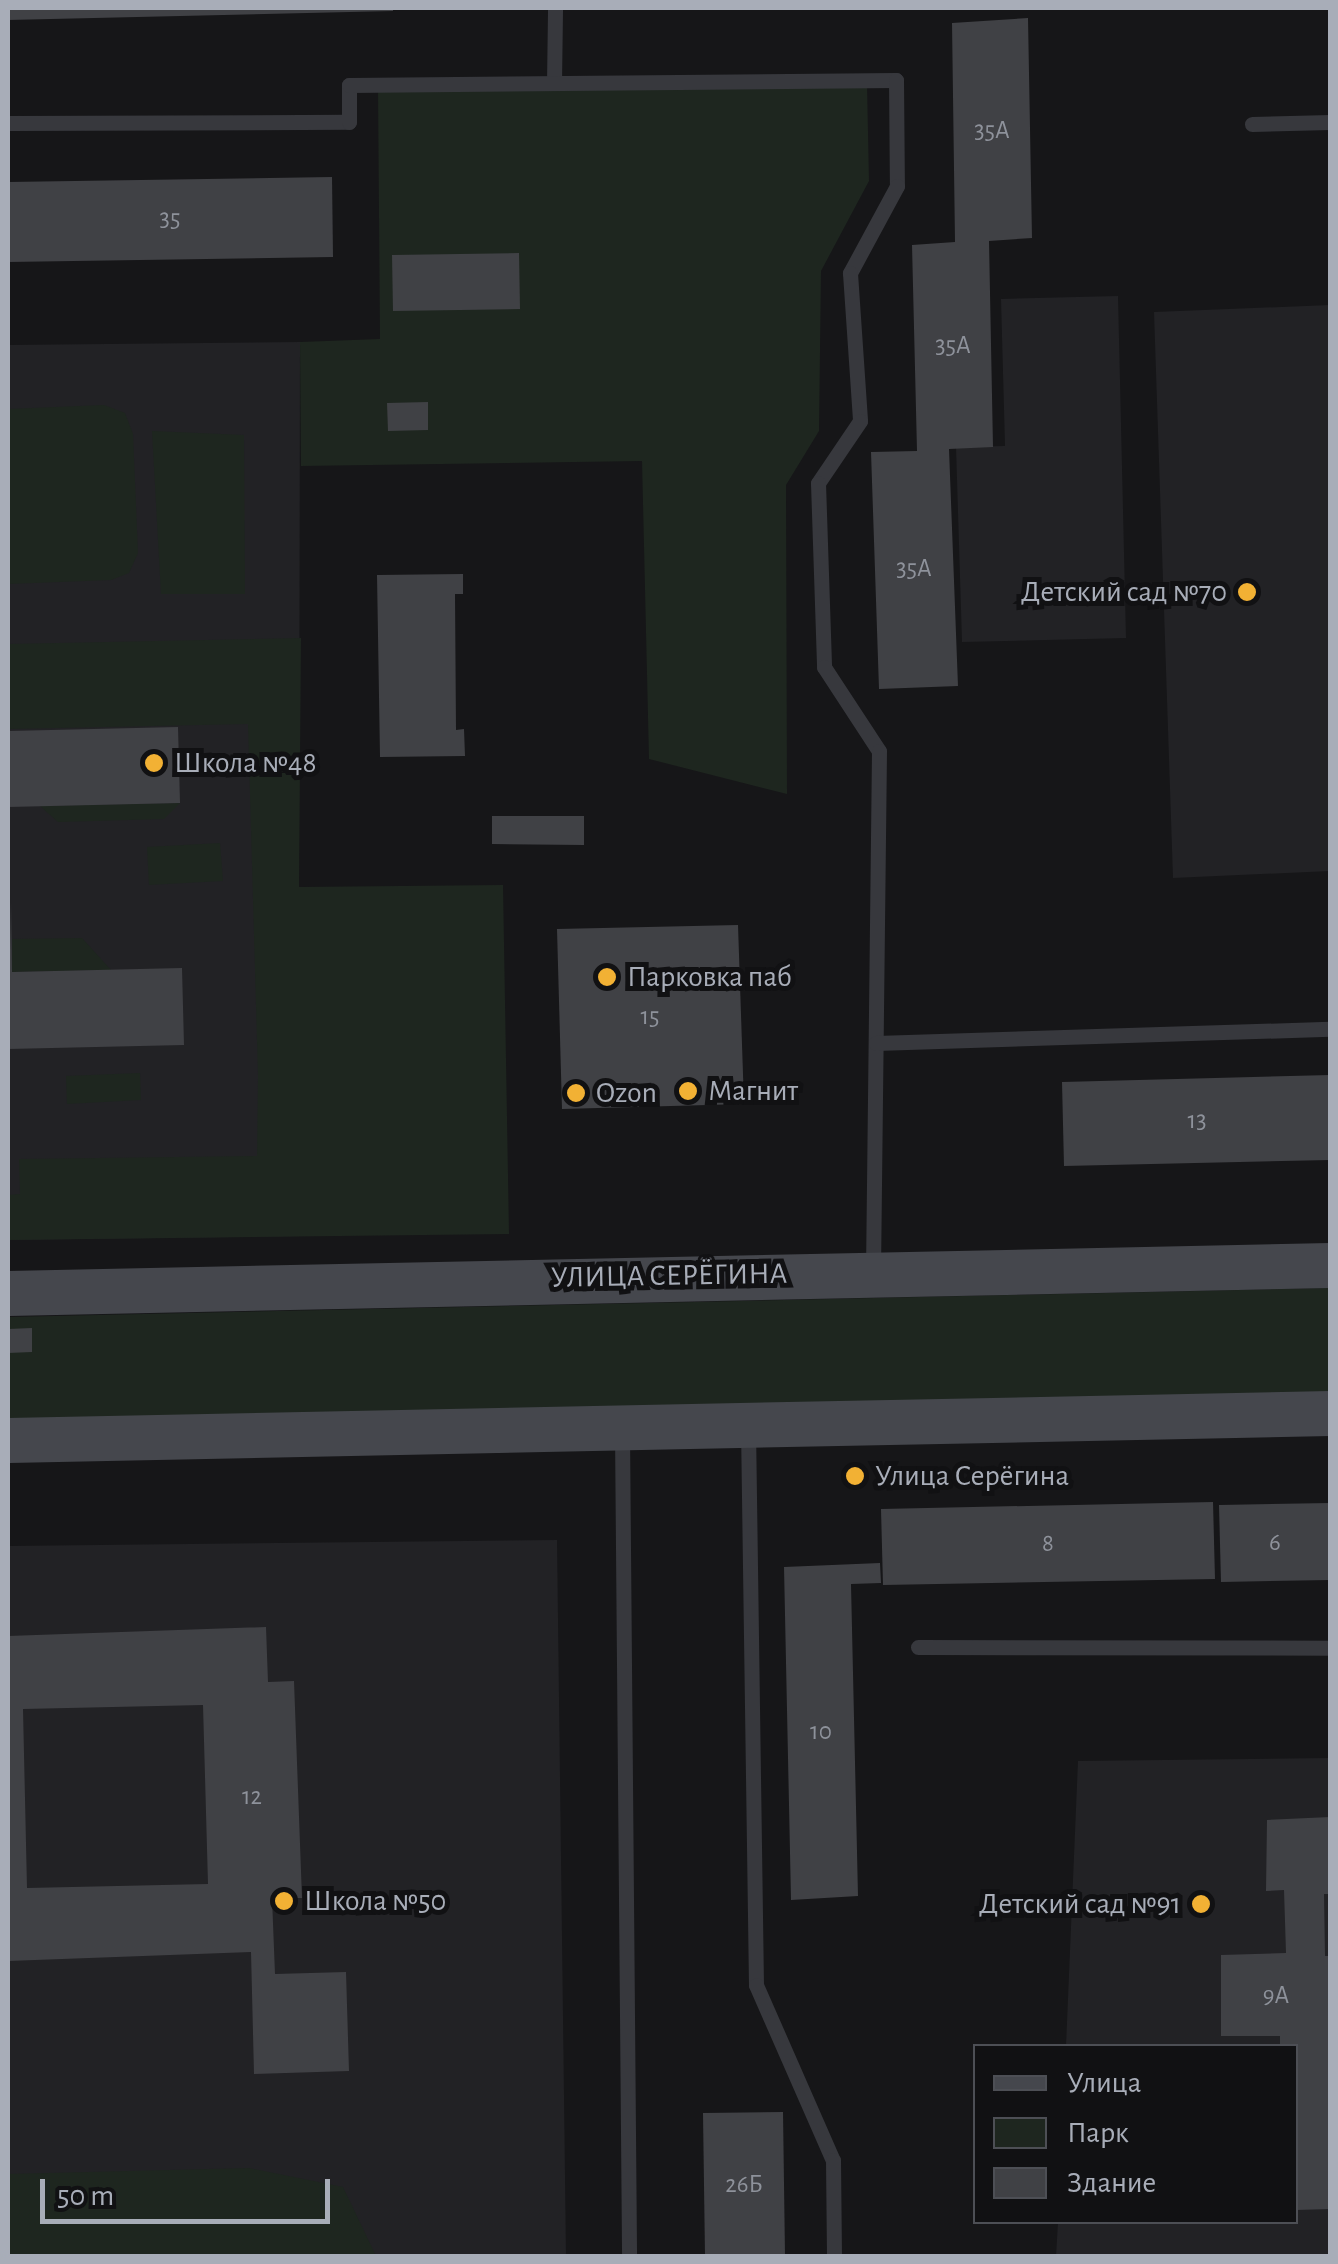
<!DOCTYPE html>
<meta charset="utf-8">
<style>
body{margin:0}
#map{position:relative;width:1338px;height:2264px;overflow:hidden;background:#161618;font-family:"Alegreya Sans",sans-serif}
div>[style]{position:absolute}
.built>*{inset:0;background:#222225}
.green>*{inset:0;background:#1e261f}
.building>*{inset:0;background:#404145}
.service>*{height:15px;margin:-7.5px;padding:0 7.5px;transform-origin:7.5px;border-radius:7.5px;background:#37383d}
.secondary>*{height:45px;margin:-22.5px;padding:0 22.5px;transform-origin:22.5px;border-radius:22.5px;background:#45474d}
.dots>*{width:28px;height:28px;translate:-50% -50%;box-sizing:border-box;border:5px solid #111113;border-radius:50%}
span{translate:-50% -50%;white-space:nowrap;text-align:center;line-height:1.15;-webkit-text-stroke:10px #111113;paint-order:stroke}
.number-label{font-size:25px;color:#8e929b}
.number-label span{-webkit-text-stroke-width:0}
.poi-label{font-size:30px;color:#a8adb8}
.right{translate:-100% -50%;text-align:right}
.left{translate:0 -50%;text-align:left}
.street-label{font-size:30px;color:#a8adb8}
.frame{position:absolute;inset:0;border:10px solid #a8adb8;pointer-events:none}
.legend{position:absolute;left:973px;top:2044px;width:325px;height:180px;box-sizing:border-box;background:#111113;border:2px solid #4d4f55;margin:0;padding:12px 18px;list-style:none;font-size:30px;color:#a8adb8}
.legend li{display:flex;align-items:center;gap:20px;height:50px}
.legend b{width:50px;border:2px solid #4d4f55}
.scale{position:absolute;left:40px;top:2179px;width:290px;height:45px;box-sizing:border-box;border:5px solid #a8adb8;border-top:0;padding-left:12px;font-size:30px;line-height:35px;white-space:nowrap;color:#a8adb8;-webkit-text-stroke:8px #111113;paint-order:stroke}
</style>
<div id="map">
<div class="built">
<div style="clip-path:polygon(1118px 296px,1126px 638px,962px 642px,956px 447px,1005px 446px,1001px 299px)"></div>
<div style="clip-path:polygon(1330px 305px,1330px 871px,1173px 878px,1154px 312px)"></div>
<div style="clip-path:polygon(300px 342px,299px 888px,304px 1236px,8px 1240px,8px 345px)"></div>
<div style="clip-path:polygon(557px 1540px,566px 2256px,8px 2256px,8px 1546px)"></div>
<div style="clip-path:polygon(1330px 1758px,1330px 2256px,1056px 2256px,1058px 2222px,1296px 2222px,1296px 2046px,1066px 2046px,1078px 1761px)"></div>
</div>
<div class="green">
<div style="clip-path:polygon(867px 83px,869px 181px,821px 271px,819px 431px,786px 485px,787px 794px,649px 759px,642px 461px,301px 466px,300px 342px,380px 339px,378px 89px)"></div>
<div style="clip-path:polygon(104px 405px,125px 413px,133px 434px,138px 553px,129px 573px,111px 580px,8px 584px,8px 409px)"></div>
<div style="clip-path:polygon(152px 431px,244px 435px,245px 594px,161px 594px)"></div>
<div style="clip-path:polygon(301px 638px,299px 887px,503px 885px,509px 1234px,8px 1240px,8px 1195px,20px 1194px,19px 1159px,257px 1156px,258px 1076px,248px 724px,8px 729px,8px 644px)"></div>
<div style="clip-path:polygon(180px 803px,164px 819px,58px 822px,40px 806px)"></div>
<div style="clip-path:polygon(220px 843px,223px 881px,149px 885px,147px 847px)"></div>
<div style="clip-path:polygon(82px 938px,111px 970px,12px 972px,12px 939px)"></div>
<div style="clip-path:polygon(140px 1073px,141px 1100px,67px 1104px,66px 1076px)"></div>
<div style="clip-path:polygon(1330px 1288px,1330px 1394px,8px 1420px,8px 1317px)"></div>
<div style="clip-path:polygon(249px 2168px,343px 2187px,376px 2256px,8px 2256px,8px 2174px)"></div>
</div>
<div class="building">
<div style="clip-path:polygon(8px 8px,393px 8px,393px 11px,8px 20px)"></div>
<div style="clip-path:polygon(1028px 18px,1032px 238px,989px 241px,993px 447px,949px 449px,958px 686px,879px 689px,871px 452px,917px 451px,912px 245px,955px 242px,952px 23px)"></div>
<div style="clip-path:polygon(332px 177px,333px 257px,8px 262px,8px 182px)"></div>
<div style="clip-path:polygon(519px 253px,520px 309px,393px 311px,392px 255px)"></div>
<div style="clip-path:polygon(428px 402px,428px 430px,388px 431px,387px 403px)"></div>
<div style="clip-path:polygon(463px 574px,463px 594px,455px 594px,456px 730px,464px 729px,465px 756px,380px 757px,377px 575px)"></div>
<div style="clip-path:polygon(178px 727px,180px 803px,8px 807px,8px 731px)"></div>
<div style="clip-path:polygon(492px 816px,584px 816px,584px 845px,492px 844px)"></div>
<div style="clip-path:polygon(11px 901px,12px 972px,182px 968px,184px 1045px,8px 1049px)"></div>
<div style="clip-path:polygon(738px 925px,744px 1104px,562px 1109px,557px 929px)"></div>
<div style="clip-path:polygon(1330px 1075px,1330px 1160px,1064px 1166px,1062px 1082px)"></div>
<div style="clip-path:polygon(32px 1328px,32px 1352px,8px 1353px,8px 1329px)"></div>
<div style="clip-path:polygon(1213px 1502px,1215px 1579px,883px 1585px,881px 1509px)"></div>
<div style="clip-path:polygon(1330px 1503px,1330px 1580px,1221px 1582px,1219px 1505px)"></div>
<div style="clip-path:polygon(880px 1563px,881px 1583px,851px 1584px,858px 1896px,791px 1900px,784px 1567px)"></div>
<div style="clip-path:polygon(evenodd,266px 1627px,268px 1682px,294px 1681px,302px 1898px,272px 1898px,275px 1974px,346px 1972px,349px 2071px,254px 2074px,251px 1952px,8px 1961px,8px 1636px,266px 1627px,203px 1705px,208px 1884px,27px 1888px,23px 1709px,203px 1705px)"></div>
<div style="clip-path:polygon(1330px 1817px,1330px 1894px,1324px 1894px,1325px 1956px,1330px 1956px,1330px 2209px,1296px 2210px,1296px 2046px,1280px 2046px,1280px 2036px,1221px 2036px,1221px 1955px,1286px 1953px,1284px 1890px,1266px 1891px,1267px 1820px)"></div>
<div style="clip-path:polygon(783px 2112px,785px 2256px,705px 2256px,703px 2113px)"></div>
</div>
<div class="service">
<div style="left:554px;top:83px;width:75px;rotate:-89.2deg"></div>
<div style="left:8px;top:123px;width:341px;rotate:-0.2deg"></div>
<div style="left:349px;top:122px;width:37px;rotate:-90deg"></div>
<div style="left:349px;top:85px;width:547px;rotate:-0.52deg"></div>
<div style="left:896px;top:80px;width:106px;rotate:89.5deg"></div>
<div style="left:897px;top:186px;width:99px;rotate:118.4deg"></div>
<div style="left:850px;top:273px;width:148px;rotate:86.1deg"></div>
<div style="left:860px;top:421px;width:75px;rotate:124.1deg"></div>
<div style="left:818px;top:483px;width:184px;rotate:88.1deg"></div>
<div style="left:824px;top:667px;width:100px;rotate:56.8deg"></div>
<div style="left:879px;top:751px;width:520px;rotate:90.66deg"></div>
<div style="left:1252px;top:124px;width:78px;rotate:-1.5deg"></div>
<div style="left:876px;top:1043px;width:454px;rotate:-1.8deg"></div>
<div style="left:748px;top:1427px;width:558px;rotate:89.18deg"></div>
<div style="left:756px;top:1985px;width:191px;rotate:66.3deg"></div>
<div style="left:833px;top:2160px;width:96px;rotate:89.4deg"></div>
<div style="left:622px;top:1431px;width:825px;rotate:89.51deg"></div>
<div style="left:918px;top:1647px;width:412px;rotate:0.1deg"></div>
</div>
<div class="secondary">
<div style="left:8px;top:1293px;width:1322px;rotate:-1.21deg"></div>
<div style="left:8px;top:1440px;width:1322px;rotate:-1.17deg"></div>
</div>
<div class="dots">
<div style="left:1247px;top:592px;background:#f2b134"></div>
<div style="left:154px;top:763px;background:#f2b134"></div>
<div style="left:607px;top:977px;background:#f2b134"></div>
<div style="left:688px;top:1091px;background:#f2b134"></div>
<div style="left:576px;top:1093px;background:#f2b134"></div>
<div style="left:855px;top:1476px;background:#f2b134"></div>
<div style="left:284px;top:1901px;background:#f2b134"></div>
<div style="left:1201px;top:1904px;background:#f2b134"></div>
</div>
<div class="number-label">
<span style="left:992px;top:131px">35А</span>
<span style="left:170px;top:219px">35</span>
<span style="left:953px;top:346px">35А</span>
<span style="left:914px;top:569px">35А</span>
<span style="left:650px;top:1017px">15</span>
<span style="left:1197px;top:1121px">13</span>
<span style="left:1275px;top:1543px">6</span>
<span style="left:1048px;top:1544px">8</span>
<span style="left:821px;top:1732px">10</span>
<span style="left:252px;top:1797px">12</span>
<span style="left:1276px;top:1996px">9А</span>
<span style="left:744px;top:2185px">26Б</span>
</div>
<div class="poi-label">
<span class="right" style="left:1227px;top:592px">Детский сад №70</span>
<span class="left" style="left:174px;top:763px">Школа №48</span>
<span class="left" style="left:627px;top:977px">Парковка паб</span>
<span class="left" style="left:708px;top:1091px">Магнит</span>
<span class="left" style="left:596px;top:1093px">Ozon</span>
<span class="left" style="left:875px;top:1476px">Улица Серёгина</span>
<span class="left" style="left:304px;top:1901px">Школа №50</span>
<span class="right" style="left:1181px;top:1904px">Детский сад №91</span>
</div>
<div class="street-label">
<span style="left:669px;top:1276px;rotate:-1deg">УЛИЦА СЕРЁГИНА</span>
</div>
<div class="frame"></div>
<ul class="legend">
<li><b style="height:12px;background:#45474d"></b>Улица</li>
<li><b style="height:28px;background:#1e261f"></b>Парк</li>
<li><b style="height:28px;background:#404145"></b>Здание</li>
</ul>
<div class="scale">50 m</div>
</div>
